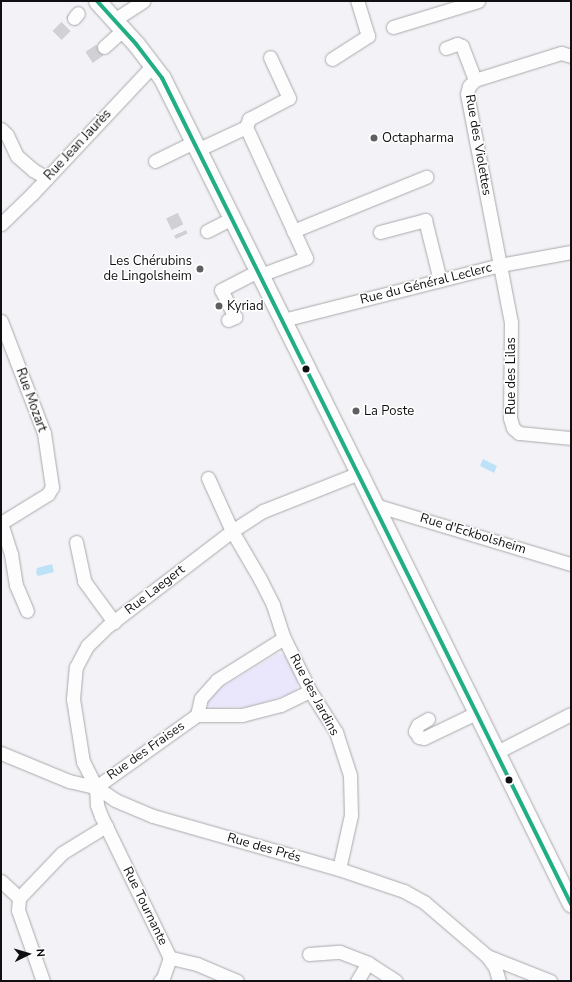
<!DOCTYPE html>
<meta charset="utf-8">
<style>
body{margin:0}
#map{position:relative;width:572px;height:982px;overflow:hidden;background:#f3f3f7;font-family:"Nunito Sans",sans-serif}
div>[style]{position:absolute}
.green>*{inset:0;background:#eae6fb}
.water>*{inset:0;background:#bde2f8}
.minor-tunnel>*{height:13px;margin-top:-6.5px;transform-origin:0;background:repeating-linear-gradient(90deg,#d1d1d5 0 13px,transparent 0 19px)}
.roads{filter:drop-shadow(0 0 1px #a9a9ac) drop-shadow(0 0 1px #a9a9ac)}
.minor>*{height:13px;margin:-6.5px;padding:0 6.5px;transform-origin:6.5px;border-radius:6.5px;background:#fdfdfe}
.major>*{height:17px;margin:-8.5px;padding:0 8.5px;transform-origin:8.5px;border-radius:8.5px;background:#fdfdfe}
.bus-1>*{height:4px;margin:-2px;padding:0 2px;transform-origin:2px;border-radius:2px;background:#22ae84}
.dots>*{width:11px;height:11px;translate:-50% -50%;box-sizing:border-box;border:2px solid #fff;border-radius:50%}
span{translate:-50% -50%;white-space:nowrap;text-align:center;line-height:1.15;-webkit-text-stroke:3px #fff;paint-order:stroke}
.poi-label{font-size:13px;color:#101012}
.left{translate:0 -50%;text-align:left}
.right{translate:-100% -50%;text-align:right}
.street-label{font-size:13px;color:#101012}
.frame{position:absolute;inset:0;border:2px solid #101012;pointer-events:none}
.north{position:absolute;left:8px;top:934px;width:40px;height:40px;-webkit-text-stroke:3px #fff;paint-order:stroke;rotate:85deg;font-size:11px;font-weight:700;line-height:16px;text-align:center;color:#101012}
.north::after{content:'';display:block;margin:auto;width:14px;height:18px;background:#101012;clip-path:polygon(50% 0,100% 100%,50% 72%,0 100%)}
</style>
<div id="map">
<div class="green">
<div style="clip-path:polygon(278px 653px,286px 656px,298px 681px,296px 692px,249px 707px,209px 708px,207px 703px,219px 689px)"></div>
</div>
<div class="water">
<div style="clip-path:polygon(483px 459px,497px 466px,494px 473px,480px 466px)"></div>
<div style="clip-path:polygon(52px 564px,54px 572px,38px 576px,36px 573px,37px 568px)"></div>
</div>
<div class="minor-tunnel">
<div style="left:57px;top:35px;width:24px;rotate:-45deg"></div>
<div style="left:89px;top:57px;width:18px;rotate:-34deg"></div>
<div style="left:172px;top:215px;width:23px;rotate:65deg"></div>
</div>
<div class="roads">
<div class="minor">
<div style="left:74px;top:18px;width:6px;rotate:-51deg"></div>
<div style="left:114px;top:20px;width:35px;rotate:-33deg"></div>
<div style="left:393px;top:27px;width:89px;rotate:-17deg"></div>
<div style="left:104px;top:47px;width:25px;rotate:-42deg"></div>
<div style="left:446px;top:48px;width:12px;rotate:-20deg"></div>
<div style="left:457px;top:44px;width:5px;rotate:22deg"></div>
<div style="left:462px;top:46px;width:36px;rotate:69deg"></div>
<div style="left:571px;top:56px;width:10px;rotate:-163deg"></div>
<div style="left:561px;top:53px;width:90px;rotate:162.6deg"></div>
<div style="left:475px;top:80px;width:8px;rotate:135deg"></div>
<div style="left:469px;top:86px;width:8px;rotate:104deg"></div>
<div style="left:467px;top:94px;width:232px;rotate:79.1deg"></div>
<div style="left:511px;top:322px;width:96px;rotate:90.6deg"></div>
<div style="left:510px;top:418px;width:10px;rotate:73deg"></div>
<div style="left:513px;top:428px;width:8px;rotate:40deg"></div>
<div style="left:519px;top:433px;width:52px;rotate:5.5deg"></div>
<div style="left:332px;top:59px;width:43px;rotate:-32.6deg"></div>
<div style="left:368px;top:36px;width:37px;rotate:-107deg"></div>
<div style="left:246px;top:127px;width:9px;rotate:-69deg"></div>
<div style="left:249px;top:119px;width:45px;rotate:-27.7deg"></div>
<div style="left:289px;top:98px;width:45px;rotate:-114.9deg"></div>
<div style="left:1px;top:129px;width:8px;rotate:45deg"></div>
<div style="left:7px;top:135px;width:23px;rotate:65deg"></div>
<div style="left:17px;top:156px;width:21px;rotate:41deg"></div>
<div style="left:33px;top:170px;width:16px;rotate:30deg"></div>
<div style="left:197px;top:150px;width:54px;rotate:-25.1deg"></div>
<div style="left:246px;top:127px;width:144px;rotate:65.4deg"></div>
<div style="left:306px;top:258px;width:49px;rotate:159.7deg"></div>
<div style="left:155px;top:161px;width:43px;rotate:-26deg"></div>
<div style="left:1px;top:224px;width:43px;rotate:-44.1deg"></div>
<div style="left:32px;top:194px;width:177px;rotate:-46.8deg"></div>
<div style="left:207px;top:231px;width:28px;rotate:-27deg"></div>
<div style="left:293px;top:231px;width:144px;rotate:-22.1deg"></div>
<div style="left:380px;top:232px;width:47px;rotate:-14.9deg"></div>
<div style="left:425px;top:220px;width:62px;rotate:76deg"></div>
<div style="left:228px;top:320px;width:8px;rotate:-23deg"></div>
<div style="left:235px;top:317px;width:30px;rotate:-117deg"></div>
<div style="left:221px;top:290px;width:42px;rotate:-27.2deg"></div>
<div style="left:283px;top:320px;width:224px;rotate:-14.2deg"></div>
<div style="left:500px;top:265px;width:72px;rotate:-10.4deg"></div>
<div style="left:1px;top:321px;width:120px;rotate:69deg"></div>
<div style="left:44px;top:433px;width:55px;rotate:81.6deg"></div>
<div style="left:52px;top:487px;width:8px;rotate:120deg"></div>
<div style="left:48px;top:494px;width:55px;rotate:148.3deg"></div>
<div style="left:208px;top:478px;width:58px;rotate:65.6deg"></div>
<div style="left:232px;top:531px;width:56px;rotate:59.7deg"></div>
<div style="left:260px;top:579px;width:29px;rotate:63deg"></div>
<div style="left:273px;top:605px;width:35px;rotate:72deg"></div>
<div style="left:284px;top:638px;width:59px;rotate:63.9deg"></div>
<div style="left:310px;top:691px;width:49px;rotate:57.6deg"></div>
<div style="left:336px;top:732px;width:45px;rotate:72deg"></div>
<div style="left:350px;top:775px;width:40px;rotate:88.6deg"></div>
<div style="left:351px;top:815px;width:55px;rotate:102.5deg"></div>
<div style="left:375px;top:505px;width:205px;rotate:16.8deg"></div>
<div style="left:1px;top:523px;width:33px;rotate:72deg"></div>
<div style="left:11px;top:554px;width:31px;rotate:81deg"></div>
<div style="left:16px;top:585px;width:28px;rotate:67deg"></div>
<div style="left:76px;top:542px;width:40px;rotate:78deg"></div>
<div style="left:84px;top:581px;width:51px;rotate:53.8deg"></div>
<div style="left:197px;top:715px;width:17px;rotate:-77deg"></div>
<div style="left:201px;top:698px;width:24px;rotate:-48deg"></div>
<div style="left:217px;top:680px;width:79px;rotate:-32.1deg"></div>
<div style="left:428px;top:719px;width:12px;rotate:149deg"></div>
<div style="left:418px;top:725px;width:7px;rotate:117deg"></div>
<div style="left:415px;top:731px;width:7px;rotate:56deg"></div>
<div style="left:419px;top:737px;width:5px;rotate:11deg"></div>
<div style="left:424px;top:738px;width:58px;rotate:-25.7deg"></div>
<div style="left:1px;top:753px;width:74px;rotate:22.4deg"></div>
<div style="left:69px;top:781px;width:28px;rotate:13deg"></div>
<div style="left:96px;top:787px;width:23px;rotate:34deg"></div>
<div style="left:115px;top:800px;width:41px;rotate:22.8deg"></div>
<div style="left:153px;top:816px;width:193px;rotate:15.9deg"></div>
<div style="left:339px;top:869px;width:69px;rotate:18.7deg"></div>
<div style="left:404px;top:891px;width:23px;rotate:29deg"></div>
<div style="left:424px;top:902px;width:83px;rotate:40.6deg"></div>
<div style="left:487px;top:956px;width:14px;rotate:54deg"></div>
<div style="left:495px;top:967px;width:15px;rotate:74deg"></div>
<div style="left:495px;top:753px;width:85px;rotate:-27.2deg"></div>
<div style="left:96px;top:787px;width:124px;rotate:-35.5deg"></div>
<div style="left:197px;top:715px;width:45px"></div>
<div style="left:242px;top:715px;width:40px;rotate:-14.4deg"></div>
<div style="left:281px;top:705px;width:32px;rotate:-26deg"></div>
<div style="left:1px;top:881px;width:25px;rotate:43deg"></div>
<div style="left:309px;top:954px;width:31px;rotate:-4deg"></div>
<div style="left:340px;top:952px;width:30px;rotate:21deg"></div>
<div style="left:368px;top:963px;width:33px;rotate:33deg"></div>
<div style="left:487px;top:956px;width:68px;rotate:21.6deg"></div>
<div style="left:43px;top:981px;width:75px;rotate:-109.4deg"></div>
<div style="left:18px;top:910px;width:12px;rotate:-85deg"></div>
<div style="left:19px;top:898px;width:62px;rotate:-46.3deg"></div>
<div style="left:62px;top:853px;width:52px;rotate:-31.5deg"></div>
<div style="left:160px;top:981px;width:4px;rotate:-45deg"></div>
<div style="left:163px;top:978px;width:21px;rotate:-71deg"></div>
<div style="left:237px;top:981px;width:43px;rotate:-157deg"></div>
<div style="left:197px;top:964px;width:28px;rotate:-167deg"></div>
<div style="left:170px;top:958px;width:158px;rotate:-115.9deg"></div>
<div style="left:101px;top:816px;width:12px;rotate:-110deg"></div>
<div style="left:97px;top:805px;width:18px;rotate:-93deg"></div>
<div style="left:96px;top:787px;width:28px;rotate:-117deg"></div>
<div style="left:83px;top:762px;width:64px;rotate:-99deg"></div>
<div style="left:73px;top:699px;width:32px;rotate:-85deg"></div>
<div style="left:76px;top:667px;width:24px;rotate:-62deg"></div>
<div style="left:87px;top:646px;width:30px;rotate:-44deg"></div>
<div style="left:109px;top:625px;width:155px;rotate:-37.4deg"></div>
<div style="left:232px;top:531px;width:37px;rotate:-33deg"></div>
<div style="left:263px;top:511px;width:103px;rotate:-21.6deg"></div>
<div style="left:357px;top:981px;width:21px;rotate:-59deg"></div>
</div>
<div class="major">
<div style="left:97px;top:1px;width:58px;rotate:47.8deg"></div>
<div style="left:136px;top:44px;width:43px;rotate:52.6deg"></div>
<div style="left:162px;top:78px;width:441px;rotate:63.5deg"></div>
<div style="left:359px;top:473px;width:480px;rotate:63.8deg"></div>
</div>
</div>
<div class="bus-1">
<div style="left:97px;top:1px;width:58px;rotate:47.8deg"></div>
<div style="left:136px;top:44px;width:43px;rotate:52.6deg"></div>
<div style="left:162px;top:78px;width:922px;rotate:63.66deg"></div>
</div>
<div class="dots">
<div style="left:374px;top:138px;background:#5f5f62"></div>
<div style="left:200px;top:269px;background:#5f5f62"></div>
<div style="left:219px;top:306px;background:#5f5f62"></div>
<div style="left:306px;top:369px;background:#101012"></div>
<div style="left:356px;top:411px;background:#5f5f62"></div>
<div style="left:509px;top:780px;background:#101012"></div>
</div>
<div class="poi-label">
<span class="left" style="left:382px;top:138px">Octapharma</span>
<span class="right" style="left:192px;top:269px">Les Chérubins<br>de Lingolsheim</span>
<span class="left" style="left:227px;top:306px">Kyriad</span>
<span class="left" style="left:364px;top:411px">La Poste</span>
</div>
<div class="street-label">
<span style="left:78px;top:145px;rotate:-47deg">Rue Jean Jaurès</span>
<span style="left:478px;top:145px;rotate:80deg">Rue des Violettes</span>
<span style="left:426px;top:284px;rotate:-14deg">Rue du Général Leclerc</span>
<span style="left:511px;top:376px;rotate:-90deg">Rue des Lilas</span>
<span style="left:31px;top:400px;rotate:70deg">Rue Mozart</span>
<span style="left:473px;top:534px;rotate:17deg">Rue d'Eckbolsheim</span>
<span style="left:155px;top:590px;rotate:-38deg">Rue Laegert</span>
<span style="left:314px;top:695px;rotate:62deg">Rue des Jardins</span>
<span style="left:146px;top:751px;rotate:-35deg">Rue des Fraises</span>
<span style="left:264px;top:848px;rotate:16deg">Rue des Prés</span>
<span style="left:145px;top:906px;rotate:64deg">Rue Tournante</span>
</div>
<div class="frame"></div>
<div class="north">N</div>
</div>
